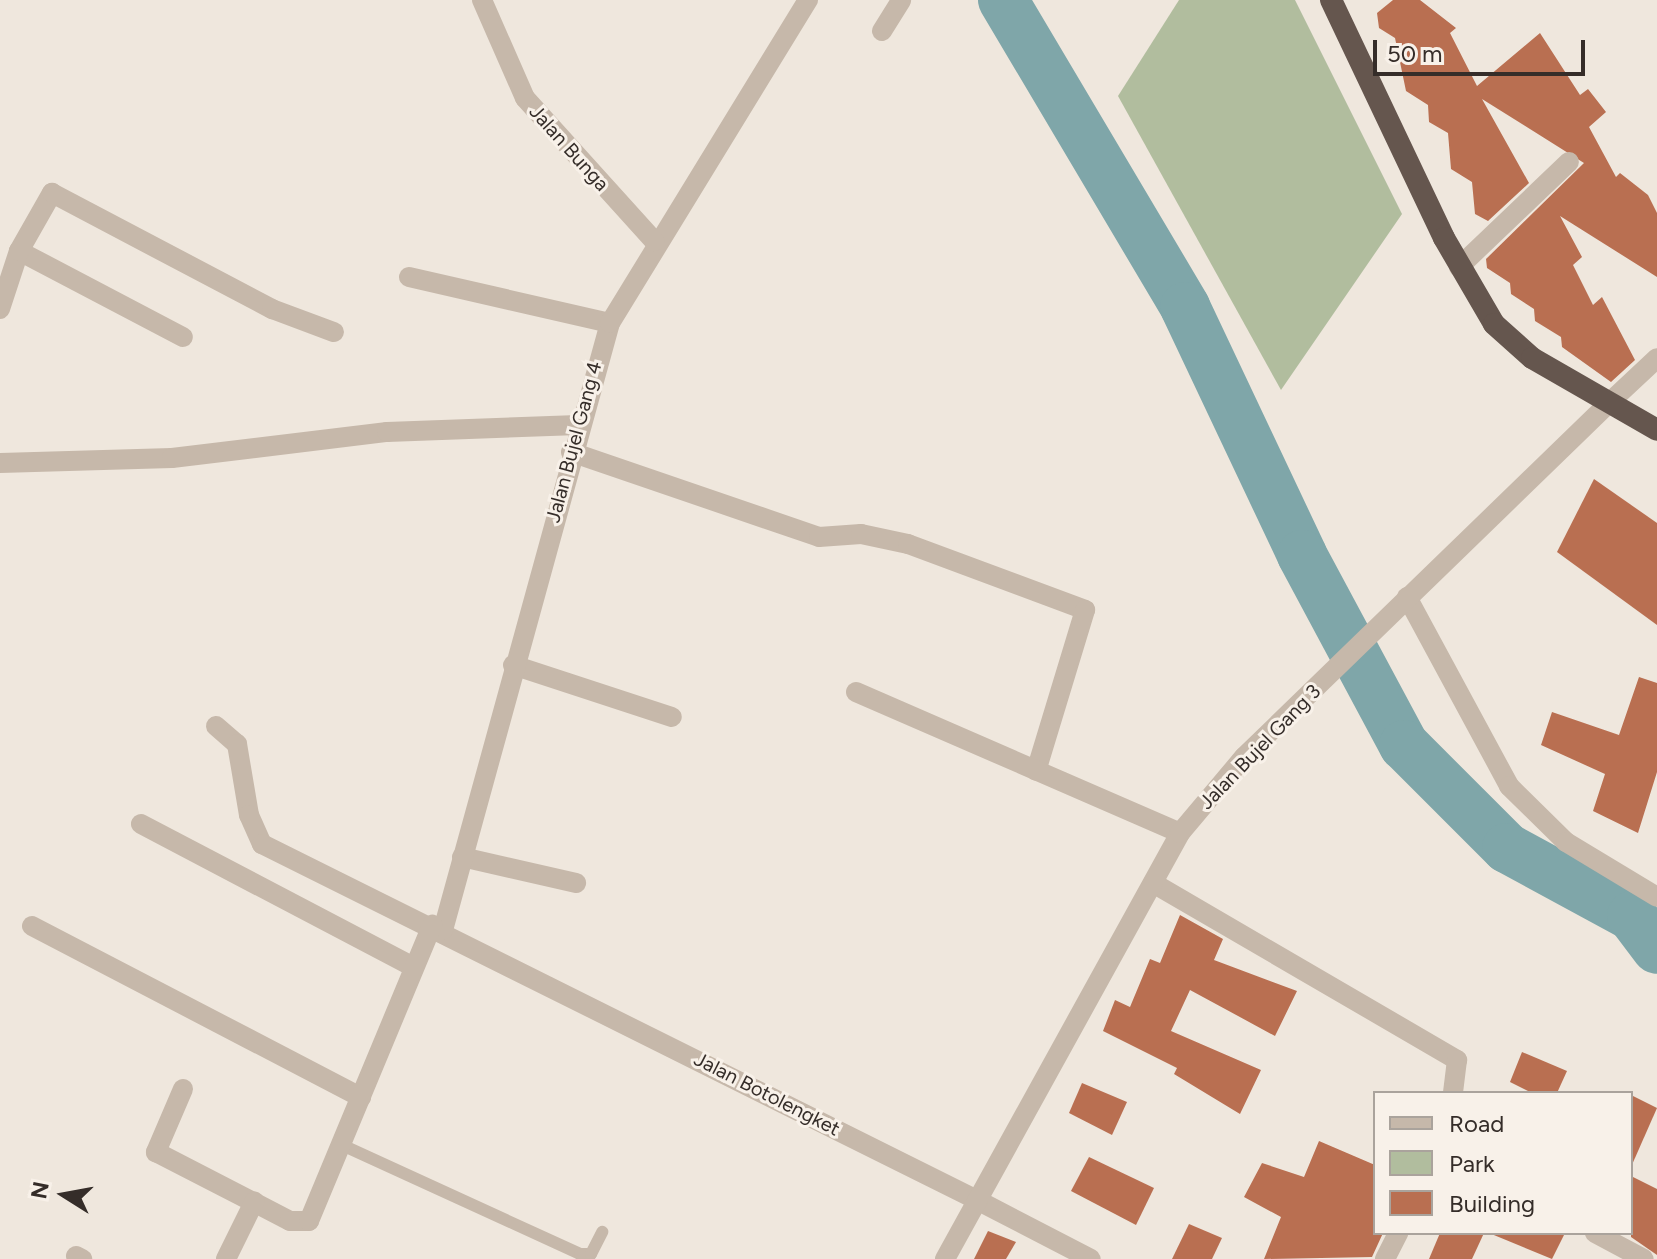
<!DOCTYPE html>
<style>
body{margin:0}
#map{position:relative;width:1657px;height:1259px;overflow:hidden;background:#efe7dd;font-family:Figtree,sans-serif}
div>[style]{position:absolute}
.green>*{inset:0;background:#b1bd9e}
.river>*{height:50px;margin:-25px;padding:0 25px;transform-origin:25px;border-radius:25px;background:#7fa6a9}
.building>*{inset:0;background:#b96f51}
.service>*{height:12px;margin:-6px;padding:0 6px;transform-origin:6px;border-radius:6px;background:#c6b8aa}
.minor>*{height:20px;margin:-10px;padding:0 10px;transform-origin:10px;border-radius:10px;background:#c6b8aa}
.tertiary>*{height:20px;margin:-10px;padding:0 10px;transform-origin:10px;border-radius:10px;background:#c6b8aa}
.trunk>*{height:22px;margin:-11px;padding:0 11px;transform-origin:11px;border-radius:11px;background:#65564e}
span{translate:-50% -50%;white-space:nowrap;text-align:center;line-height:1.15;-webkit-text-stroke:6px #f8f1e9;paint-order:stroke}
.street-label{font-size:20px;color:#352d29}
.legend{position:absolute;left:1373px;top:1091px;width:260px;height:144px;box-sizing:border-box;background:#f8f1e9;border:2px solid #aaa39c;margin:0;padding:10px 14px;list-style:none;font-size:24px;color:#352d29}
.legend li{display:flex;align-items:center;gap:16px;height:40px}
.legend b{width:40px;border:2px solid #aaa39c}
.north{position:absolute;left:24px;top:1155px;width:80px;height:80px;-webkit-text-stroke:6px #f8f1e9;paint-order:stroke;rotate:281deg;font-size:22px;font-weight:700;line-height:32px;text-align:center;color:#352d29}
.north::after{content:'';display:block;margin:auto;width:28px;height:36px;background:#352d29;clip-path:polygon(50% 0,100% 100%,50% 72%,0 100%)}
.scale{position:absolute;left:1373px;top:40px;width:212px;height:36px;box-sizing:border-box;border:4px solid #352d29;border-top:0;padding-left:10px;font-size:24px;line-height:28px;white-space:nowrap;color:#352d29;-webkit-text-stroke:6px #f8f1e9;paint-order:stroke}
</style>
<div id="map">
<div class="green">
<div style="clip-path:polygon(1179px 0,1295px 0,1402px 214px,1281px 390px,1118px 96px)"></div>
</div>
<div class="river">
<div style="left:1003px;top:0;width:357px;rotate:59.3deg"></div>
<div style="left:1185px;top:307px;width:274px;rotate:64.7deg"></div>
<div style="left:1302px;top:555px;width:216px;rotate:61.8deg"></div>
<div style="left:1404px;top:745px;width:146px;rotate:45deg"></div>
<div style="left:1507px;top:848px;width:142px;rotate:28.5deg"></div>
<div style="left:1632px;top:916px;width:41px;rotate:52.9deg"></div>
</div>
<div class="building">
<div style="clip-path:polygon(1393px 0,1420px 0,1456px 28px,1450px 33px,1477px 86px,1540px 33px,1580px 95px,1588px 89px,1606px 112px,1589px 127px,1616px 177px,1620px 173px,1648px 195px,1657px 213px,1657px 277px,1560px 216px,1582px 257px,1573px 265px,1593px 305px,1602px 297px,1635px 360px,1611px 382px,1562px 347px,1561px 337px,1535px 321px,1534px 309px,1511px 294px,1510px 283px,1487px 268px,1486px 259px,1584px 163px,1482px 99px,1529px 183px,1488px 221px,1475px 214px,1472px 182px,1451px 169px,1448px 133px,1429px 122px,1428px 105px,1406px 91px,1395px 38px,1379px 28px,1377px 13px)"></div>
<div style="clip-path:polygon(1594px 479px,1657px 523px,1657px 625px,1557px 552px)"></div>
<div style="clip-path:polygon(1639px 677px,1657px 683px,1657px 772px,1638px 833px,1593px 811px,1605px 774px,1541px 745px,1552px 712px,1619px 735px)"></div>
<div style="clip-path:polygon(1180px 915px,1223px 939px,1214px 960px,1297px 991px,1275px 1036px,1190px 990px,1171px 1031px,1261px 1070px,1240px 1114px,1174px 1074px,1177px 1068px,1103px 1031px,1115px 1000px,1130px 1007px,1150px 959px,1160px 963px)"></div>
<div style="clip-path:polygon(1522px 1052px,1567px 1071px,1557px 1093px,1532px 1093px,1510px 1082px)"></div>
<div style="clip-path:polygon(1082px 1083px,1127px 1102px,1112px 1135px,1069px 1113px)"></div>
<div style="clip-path:polygon(1631px 1095px,1657px 1108px,1631px 1167px)"></div>
<div style="clip-path:polygon(1319px 1141px,1375px 1165px,1375px 1233px,1383px 1233px,1372px 1257px,1264px 1259px,1281px 1217px,1244px 1197px,1262px 1163px,1304px 1177px)"></div>
<div style="clip-path:polygon(1089px 1157px,1154px 1188px,1136px 1225px,1071px 1191px)"></div>
<div style="clip-path:polygon(1631px 1176px,1657px 1189px,1657px 1255px,1631px 1237px)"></div>
<div style="clip-path:polygon(1189px 1224px,1222px 1238px,1212px 1259px,1172px 1259px)"></div>
<div style="clip-path:polygon(988px 1231px,1016px 1242px,1006px 1259px,974px 1259px)"></div>
<div style="clip-path:polygon(1440px 1233px,1484px 1233px,1472px 1259px,1429px 1259px)"></div>
<div style="clip-path:polygon(1489px 1233px,1565px 1233px,1552px 1259px)"></div>
</div>
<div class="service">
<div style="left:342px;top:1145px;width:262px;rotate:24.6deg"></div>
<div style="left:580px;top:1254px;width:11px"></div>
<div style="left:591px;top:1254px;width:25px;rotate:-63deg"></div>
</div>
<div class="minor">
<div style="left:882px;top:31px;width:36px;rotate:-58deg"></div>
<div style="left:19px;top:251px;width:185px;rotate:27.7deg"></div>
<div style="left:1459px;top:267px;width:152px;rotate:-43.7deg"></div>
<div style="left:409px;top:277px;width:206px;rotate:12.9deg"></div>
<div style="left:0;top:309px;width:61px;rotate:-71.9deg"></div>
<div style="left:19px;top:251px;width:67px;rotate:-60.4deg"></div>
<div style="left:52px;top:193px;width:249px;rotate:27.8deg"></div>
<div style="left:272px;top:309px;width:66px;rotate:20.4deg"></div>
<div style="left:1610px;top:402px;width:64px;rotate:-43.1deg"></div>
<div style="left:571px;top:452px;width:262px;rotate:18.9deg"></div>
<div style="left:819px;top:537px;width:42px;rotate:-4.1deg"></div>
<div style="left:861px;top:534px;width:48px;rotate:12deg"></div>
<div style="left:908px;top:544px;width:189px;rotate:20.4deg"></div>
<div style="left:1085px;top:610px;width:168px;rotate:106.9deg"></div>
<div style="left:0;top:463px;width:172px;rotate:-1.7deg"></div>
<div style="left:172px;top:458px;width:217px;rotate:-6.9deg"></div>
<div style="left:387px;top:432px;width:191px;rotate:-2.1deg"></div>
<div style="left:1407px;top:597px;width:215px;rotate:61.6deg"></div>
<div style="left:1509px;top:786px;width:80px;rotate:44.5deg"></div>
<div style="left:1566px;top:842px;width:106px;rotate:31.1deg"></div>
<div style="left:513px;top:665px;width:167px;rotate:18.1deg"></div>
<div style="left:856px;top:692px;width:353px;rotate:23.5deg"></div>
<div style="left:216px;top:726px;width:28px;rotate:41deg"></div>
<div style="left:237px;top:744px;width:72px;rotate:80.4deg"></div>
<div style="left:249px;top:815px;width:32px;rotate:66deg"></div>
<div style="left:262px;top:844px;width:799px;rotate:26.47deg"></div>
<div style="left:141px;top:824px;width:307px;rotate:27.7deg"></div>
<div style="left:462px;top:857px;width:117px;rotate:12.8deg"></div>
<div style="left:1153px;top:883px;width:352px;rotate:30.2deg"></div>
<div style="left:1457px;top:1060px;width:33px;rotate:97deg"></div>
<div style="left:32px;top:926px;width:371px;rotate:27.5deg"></div>
<div style="left:443px;top:930px;width:630px;rotate:-74.62deg"></div>
<div style="left:610px;top:323px;width:379px;rotate:-58.5deg"></div>
<div style="left:183px;top:1089px;width:69px;rotate:113.2deg"></div>
<div style="left:156px;top:1152px;width:151px;rotate:27.2deg"></div>
<div style="left:290px;top:1221px;width:19px"></div>
<div style="left:309px;top:1221px;width:321px;rotate:-67.4deg"></div>
<div style="left:1595px;top:1233px;width:55px;rotate:28deg"></div>
<div style="left:76px;top:1256px;width:7px;rotate:27deg"></div>
<div style="left:226px;top:1259px;width:64px;rotate:-63.8deg"></div>
<div style="left:1385px;top:1259px;width:29px;rotate:-63deg"></div>
</div>
<div class="tertiary">
<div style="left:482px;top:0;width:107px;rotate:66.3deg"></div>
<div style="left:525px;top:98px;width:193px;rotate:47.9deg"></div>
<div style="left:977px;top:1200px;width:128px;rotate:27.4deg"></div>
<div style="left:945px;top:1259px;width:487px;rotate:-61.1deg"></div>
<div style="left:1180px;top:833px;width:99px;rotate:-49.9deg"></div>
<div style="left:1244px;top:757px;width:510px;rotate:-44.13deg"></div>
</div>
<div class="trunk">
<div style="left:1331px;top:0;width:263px;rotate:64.6deg"></div>
<div style="left:1444px;top:238px;width:99px;rotate:59.8deg"></div>
<div style="left:1494px;top:324px;width:51px;rotate:41.8deg"></div>
<div style="left:1532px;top:358px;width:144px;rotate:29.9deg"></div>
</div>
<div class="street-label">
<span style="left:569px;top:148px;rotate:48deg">Jalan Bunga</span>
<span style="left:574px;top:442px;rotate:-75deg">Jalan Bujel Gang 4</span>
<span style="left:1260px;top:747px;rotate:-46deg">Jalan Bujel Gang 3</span>
<span style="left:767px;top:1094px;rotate:27deg">Jalan Botolengket</span>
</div>
<ul class="legend">
<li><b style="height:10px;background:#c6b8aa"></b>Road</li>
<li><b style="height:22px;background:#b1bd9e"></b>Park</li>
<li><b style="height:22px;background:#b96f51"></b>Building</li>
</ul>
<div class="north">N</div>
<div class="scale">50 m</div>
</div>
